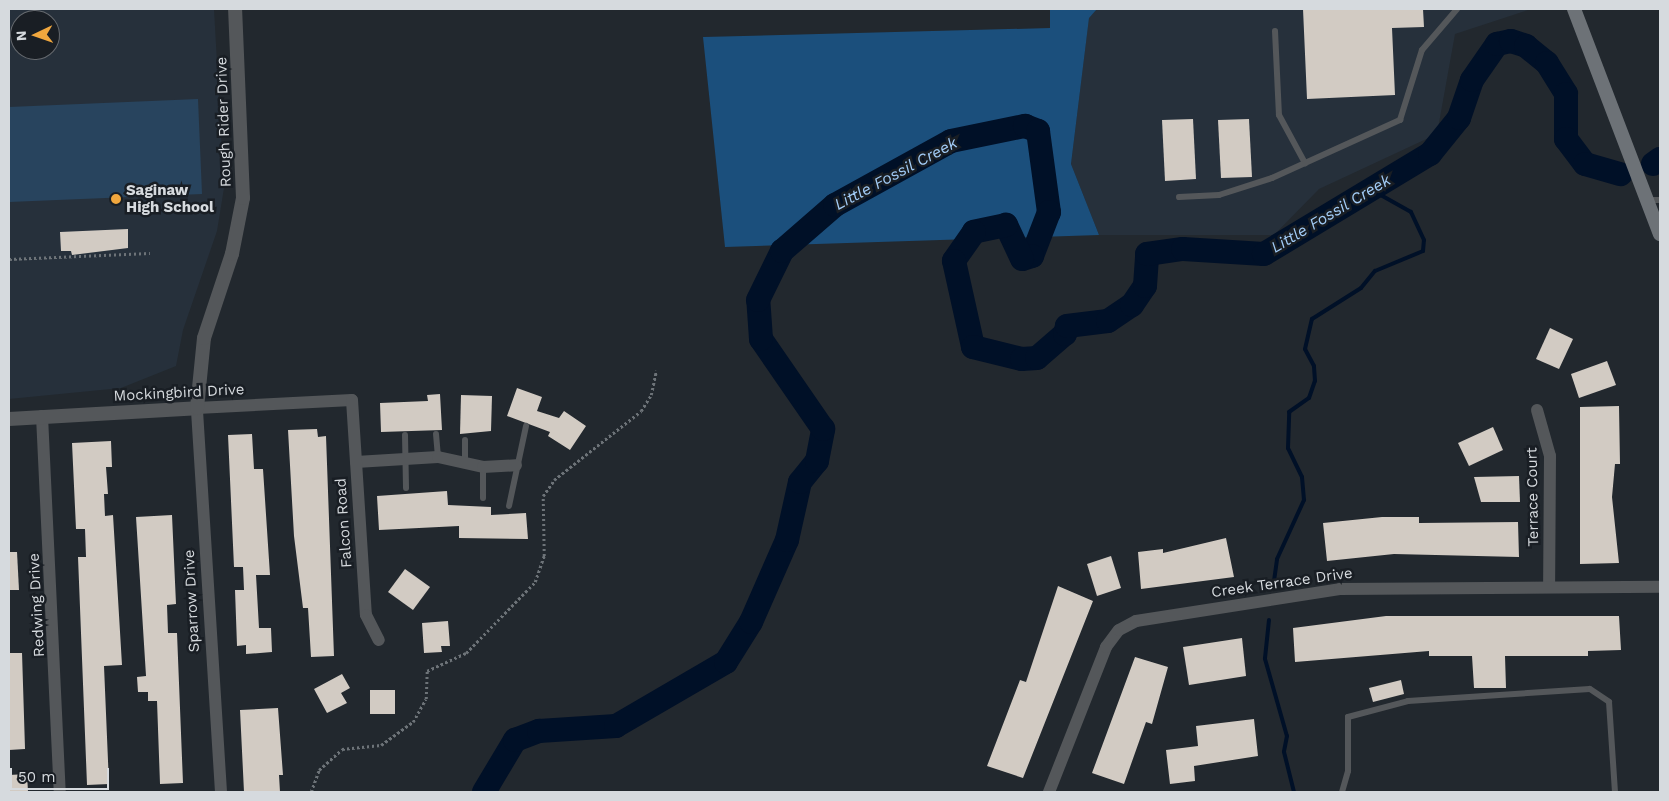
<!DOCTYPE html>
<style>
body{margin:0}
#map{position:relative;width:1669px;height:801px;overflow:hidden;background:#22282e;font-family:"Work Sans",sans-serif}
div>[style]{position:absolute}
.built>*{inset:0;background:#26303b}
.green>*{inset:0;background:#28445e}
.forest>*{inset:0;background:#1b4f7c}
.stream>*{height:4px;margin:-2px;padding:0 2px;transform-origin:2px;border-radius:2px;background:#001027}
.river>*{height:24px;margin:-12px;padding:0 12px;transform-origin:12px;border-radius:12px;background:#001027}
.building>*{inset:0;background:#d2cbc3}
.path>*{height:2.5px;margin-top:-1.25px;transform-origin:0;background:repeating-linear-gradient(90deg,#6d7378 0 2.5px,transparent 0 5px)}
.service>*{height:6px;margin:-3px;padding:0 3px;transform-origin:3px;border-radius:3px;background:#54575a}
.minor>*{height:12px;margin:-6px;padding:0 6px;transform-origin:6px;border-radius:6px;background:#54575a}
.tertiary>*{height:14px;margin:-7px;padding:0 7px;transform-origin:7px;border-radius:7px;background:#54575a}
.secondary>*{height:14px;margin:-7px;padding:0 7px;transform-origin:7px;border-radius:7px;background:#6d7277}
.dots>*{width:14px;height:14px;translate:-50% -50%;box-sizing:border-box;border:2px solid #191e24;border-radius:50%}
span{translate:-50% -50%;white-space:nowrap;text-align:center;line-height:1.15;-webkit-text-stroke:5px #191e24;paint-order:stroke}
.street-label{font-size:15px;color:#d6dade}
.poi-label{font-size:15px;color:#d6dade;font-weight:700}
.left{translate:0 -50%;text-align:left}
.water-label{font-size:16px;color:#a3cdf8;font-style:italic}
.frame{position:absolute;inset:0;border:10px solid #d6dade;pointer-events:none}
.north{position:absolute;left:10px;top:10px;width:50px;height:50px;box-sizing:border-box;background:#191e24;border:1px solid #65696e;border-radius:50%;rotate:267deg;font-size:14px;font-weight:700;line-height:20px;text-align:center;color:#d6dade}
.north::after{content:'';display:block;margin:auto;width:18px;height:22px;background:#f0a73e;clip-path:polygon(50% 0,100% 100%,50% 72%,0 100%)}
.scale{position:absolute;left:10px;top:768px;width:99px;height:22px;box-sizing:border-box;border:2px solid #d6dade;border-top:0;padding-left:6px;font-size:15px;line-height:18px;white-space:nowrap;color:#d6dade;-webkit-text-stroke:4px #191e24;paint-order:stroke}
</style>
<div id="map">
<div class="built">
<div style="clip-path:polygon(evenodd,9px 9px,214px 9px,224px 188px,217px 231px,183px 330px,176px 366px,121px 388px,9px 399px,9px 9px,20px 20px,50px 20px,50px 50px,20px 50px,20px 20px)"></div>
<div style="clip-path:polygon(1097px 9px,1531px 9px,1455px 34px,1437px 134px,1319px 189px,1274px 235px,1099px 235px,1071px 164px,1089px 17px)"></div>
</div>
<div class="green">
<div style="clip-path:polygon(198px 99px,202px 194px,9px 202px,9px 107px)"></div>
</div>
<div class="forest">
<div style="clip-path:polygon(1050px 9px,1097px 9px,1089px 18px,1071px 164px,1099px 235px,725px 247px,703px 37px,1050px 28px)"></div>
</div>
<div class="stream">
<div style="left:1274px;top:581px;width:22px;rotate:-82deg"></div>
<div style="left:1277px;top:559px;width:65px;rotate:-65.4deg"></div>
<div style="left:1304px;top:500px;width:23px;rotate:-95deg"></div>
<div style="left:1302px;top:477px;width:32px;rotate:-116deg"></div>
<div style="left:1288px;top:448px;width:36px;rotate:-88deg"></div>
<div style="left:1289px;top:412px;width:24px;rotate:-35deg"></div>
<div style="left:1309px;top:398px;width:18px;rotate:-71deg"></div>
<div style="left:1315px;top:381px;width:15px;rotate:-94deg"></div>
<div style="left:1314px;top:366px;width:19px;rotate:-118deg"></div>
<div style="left:1305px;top:349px;width:31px;rotate:-77deg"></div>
<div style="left:1312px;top:319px;width:58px;rotate:-32.3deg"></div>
<div style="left:1361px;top:288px;width:22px;rotate:-51deg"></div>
<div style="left:1375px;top:271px;width:52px;rotate:-22.6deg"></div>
<div style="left:1423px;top:251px;width:11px;rotate:-85deg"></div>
<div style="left:1424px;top:240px;width:31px;rotate:-115deg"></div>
<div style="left:1411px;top:212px;width:45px;rotate:-150.6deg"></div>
<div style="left:1269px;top:620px;width:39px;rotate:96deg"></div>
<div style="left:1265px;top:659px;width:80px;rotate:74.1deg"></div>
<div style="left:1287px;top:736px;width:16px;rotate:101deg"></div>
<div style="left:1284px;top:752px;width:41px;rotate:76deg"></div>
</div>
<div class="river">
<div style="left:1653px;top:164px;width:9px;rotate:-36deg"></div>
<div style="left:484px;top:792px;width:61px;rotate:-59.2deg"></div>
<div style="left:515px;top:740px;width:26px;rotate:-21deg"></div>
<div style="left:539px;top:731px;width:77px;rotate:-3.7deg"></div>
<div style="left:616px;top:726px;width:127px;rotate:-30.2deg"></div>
<div style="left:726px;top:662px;width:47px;rotate:-58deg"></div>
<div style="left:751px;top:622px;width:90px;rotate:-66.3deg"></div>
<div style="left:787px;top:540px;width:59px;rotate:-77.4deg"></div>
<div style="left:800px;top:482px;width:27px;rotate:-51deg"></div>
<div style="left:817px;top:461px;width:33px;rotate:-79deg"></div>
<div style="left:823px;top:429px;width:109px;rotate:-124.6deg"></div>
<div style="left:761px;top:339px;width:39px;rotate:-94deg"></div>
<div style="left:758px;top:300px;width:55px;rotate:-63.9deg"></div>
<div style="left:782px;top:251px;width:70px;rotate:-41deg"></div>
<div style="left:835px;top:205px;width:132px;rotate:-28.9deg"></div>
<div style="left:951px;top:141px;width:76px;rotate:-11.5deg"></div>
<div style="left:1025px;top:126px;width:14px;rotate:21deg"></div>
<div style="left:1038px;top:131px;width:82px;rotate:82.3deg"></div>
<div style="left:1049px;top:212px;width:47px;rotate:111.1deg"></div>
<div style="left:1032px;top:256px;width:10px;rotate:163deg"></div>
<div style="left:1022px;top:259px;width:38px;rotate:-115deg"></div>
<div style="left:1006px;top:225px;width:33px;rotate:168deg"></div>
<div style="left:974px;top:232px;width:35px;rotate:125deg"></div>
<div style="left:954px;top:261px;width:88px;rotate:77.5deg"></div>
<div style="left:973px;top:347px;width:50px;rotate:13.8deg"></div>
<div style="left:1022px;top:359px;width:15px;rotate:-4deg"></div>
<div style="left:1037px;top:358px;width:37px;rotate:-41deg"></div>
<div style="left:1065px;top:334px;width:8px;rotate:-76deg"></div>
<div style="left:1067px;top:326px;width:41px;rotate:-7deg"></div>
<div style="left:1108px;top:321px;width:29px;rotate:-34deg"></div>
<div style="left:1132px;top:305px;width:23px;rotate:-56deg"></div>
<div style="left:1145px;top:286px;width:32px;rotate:-86deg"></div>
<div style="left:1147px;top:254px;width:36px;rotate:-8deg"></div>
<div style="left:1183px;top:249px;width:81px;rotate:3.5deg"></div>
<div style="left:1264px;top:254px;width:194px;rotate:-31.1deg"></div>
<div style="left:1430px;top:154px;width:46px;rotate:-51.1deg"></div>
<div style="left:1459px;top:118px;width:40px;rotate:-71.1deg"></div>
<div style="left:1472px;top:80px;width:44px;rotate:-55.2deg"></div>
<div style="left:1497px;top:44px;width:14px;rotate:-12deg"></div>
<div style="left:1511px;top:41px;width:16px;rotate:18deg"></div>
<div style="left:1526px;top:46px;width:27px;rotate:39deg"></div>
<div style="left:1547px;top:63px;width:36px;rotate:58deg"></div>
<div style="left:1566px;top:94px;width:45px;rotate:90deg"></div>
<div style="left:1566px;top:139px;width:31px;rotate:53deg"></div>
<div style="left:1585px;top:164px;width:37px;rotate:16deg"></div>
</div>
<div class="building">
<div style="clip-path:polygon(1303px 9px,1423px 9px,1424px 27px,1392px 28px,1395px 95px,1307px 99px)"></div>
<div style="clip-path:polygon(1193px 119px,1196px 179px,1165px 181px,1162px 120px)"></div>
<div style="clip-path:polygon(1249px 119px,1252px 177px,1221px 178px,1218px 120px)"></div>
<div style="clip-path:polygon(128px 229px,128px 248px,72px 255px,71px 251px,61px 251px,60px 232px)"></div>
<div style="clip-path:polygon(1550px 328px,1573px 339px,1559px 369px,1536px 359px)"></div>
<div style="clip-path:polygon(1607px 361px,1616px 385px,1579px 398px,1571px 374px)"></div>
<div style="clip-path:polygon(517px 388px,542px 397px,537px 411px,559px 418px,564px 411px,586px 426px,570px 450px,548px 436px,550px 432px,507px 416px)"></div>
<div style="clip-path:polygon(440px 394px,442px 430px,381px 432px,380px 403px,428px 401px,427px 395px)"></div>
<div style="clip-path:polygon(461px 395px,492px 396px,491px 431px,460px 434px)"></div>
<div style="clip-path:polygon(1619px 406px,1620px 464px,1615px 464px,1612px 497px,1619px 563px,1580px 564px,1580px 407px)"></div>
<div style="clip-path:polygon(1493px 427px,1503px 450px,1469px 466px,1458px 443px)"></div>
<div style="clip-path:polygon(317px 429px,318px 437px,326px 436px,334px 656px,311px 657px,308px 608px,303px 608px,294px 536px,288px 430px)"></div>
<div style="clip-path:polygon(252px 434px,254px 469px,263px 469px,270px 575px,256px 575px,259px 628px,271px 628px,272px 652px,246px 654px,246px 645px,237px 646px,235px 590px,244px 590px,243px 567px,234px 567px,228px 435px)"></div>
<div style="clip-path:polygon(111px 441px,112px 467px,106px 467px,108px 494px,104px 494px,105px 516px,113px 515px,122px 665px,104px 666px,109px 784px,87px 785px,78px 557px,86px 557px,85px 529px,76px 529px,72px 443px)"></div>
<div style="clip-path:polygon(1519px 476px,1520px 502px,1481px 502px,1474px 477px)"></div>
<div style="clip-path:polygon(447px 491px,448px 505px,491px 507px,491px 515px,526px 513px,528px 539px,459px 538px,459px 526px,379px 530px,377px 496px)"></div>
<div style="clip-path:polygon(172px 515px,176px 604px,167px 605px,168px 633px,177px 633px,183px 783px,160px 784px,157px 701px,148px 701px,148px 692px,138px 692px,137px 677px,146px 676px,136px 517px)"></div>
<div style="clip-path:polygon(1382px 517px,1419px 517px,1419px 523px,1518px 522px,1519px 557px,1394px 554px,1327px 561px,1323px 523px)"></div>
<div style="clip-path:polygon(1226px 538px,1234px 577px,1141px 589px,1138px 552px,1163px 549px,1163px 553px)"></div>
<div style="clip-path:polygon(9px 552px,17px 552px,19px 590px,9px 590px)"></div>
<div style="clip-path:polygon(1111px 556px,1121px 588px,1097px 596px,1087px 564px)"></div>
<div style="clip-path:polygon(405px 569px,430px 587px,413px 610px,388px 592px)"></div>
<div style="clip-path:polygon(1058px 586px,1093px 601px,1023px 778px,987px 766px,1020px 680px,1026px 682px)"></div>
<div style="clip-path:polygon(1386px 616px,1619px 616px,1621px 650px,1588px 651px,1588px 656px,1505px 656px,1506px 688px,1474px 688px,1472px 656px,1429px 656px,1429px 651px,1295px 662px,1293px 628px)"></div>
<div style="clip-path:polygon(448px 621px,450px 646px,441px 646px,442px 652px,424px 653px,422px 623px)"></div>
<div style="clip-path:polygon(1242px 638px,1246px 676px,1189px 685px,1183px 647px)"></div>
<div style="clip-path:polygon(9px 653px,22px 653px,25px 749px,9px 750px)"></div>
<div style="clip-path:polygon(1135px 657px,1168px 667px,1152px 724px,1146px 722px,1124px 784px,1092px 773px)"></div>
<div style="clip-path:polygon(342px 674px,350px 688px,341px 693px,347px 703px,327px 713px,314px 689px)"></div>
<div style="clip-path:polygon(1401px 680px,1404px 694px,1373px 702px,1369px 688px)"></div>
<div style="clip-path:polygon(370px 690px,395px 690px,395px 714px,370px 714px)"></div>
<div style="clip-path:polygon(278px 708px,283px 775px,279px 775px,280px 792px,244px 792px,240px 710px)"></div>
<div style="clip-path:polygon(1254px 719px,1258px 756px,1194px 766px,1195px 781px,1170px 784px,1166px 750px,1198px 746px,1196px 726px)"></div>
<div style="clip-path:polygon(27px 774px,28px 792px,9px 792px,9px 775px)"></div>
</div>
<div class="path">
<div style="left:9px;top:259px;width:141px;rotate:-2.4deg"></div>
<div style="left:311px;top:792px;width:23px;rotate:-70deg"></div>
<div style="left:319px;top:770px;width:31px;rotate:-42deg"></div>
<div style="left:342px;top:749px;width:39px;rotate:-6deg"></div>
<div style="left:381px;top:745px;width:39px;rotate:-36deg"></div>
<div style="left:413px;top:722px;width:26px;rotate:-61deg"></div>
<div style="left:426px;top:699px;width:28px;rotate:-88deg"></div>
<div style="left:427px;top:671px;width:43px;rotate:-24.8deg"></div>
<div style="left:466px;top:653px;width:99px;rotate:-45.8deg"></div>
<div style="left:535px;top:582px;width:28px;rotate:-71deg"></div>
<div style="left:544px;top:556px;width:60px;rotate:-91deg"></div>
<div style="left:543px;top:496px;width:19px;rotate:-55deg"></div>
<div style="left:554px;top:480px;width:111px;rotate:-38.4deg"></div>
<div style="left:641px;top:411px;width:19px;rotate:-58deg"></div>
<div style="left:651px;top:395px;width:25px;rotate:-78deg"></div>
</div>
<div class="service">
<div style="left:1275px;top:31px;width:84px;rotate:87.3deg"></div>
<div style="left:1279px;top:115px;width:55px;rotate:61.6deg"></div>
<div style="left:1179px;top:197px;width:40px;rotate:-2.9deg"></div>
<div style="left:1219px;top:195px;width:56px;rotate:-17.8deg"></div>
<div style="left:1272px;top:178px;width:141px;rotate:-24.4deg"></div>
<div style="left:1400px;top:120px;width:73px;rotate:-72.6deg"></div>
<div style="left:1422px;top:50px;width:54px;rotate:-49.5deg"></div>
<div style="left:1649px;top:200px;width:11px"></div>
<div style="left:436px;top:434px;width:23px;rotate:85deg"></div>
<div style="left:405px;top:435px;width:53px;rotate:88.9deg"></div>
<div style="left:465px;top:460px;width:20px;rotate:-90deg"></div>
<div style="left:483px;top:467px;width:31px;rotate:90deg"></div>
<div style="left:509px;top:506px;width:82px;rotate:-78deg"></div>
<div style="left:1342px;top:792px;width:22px;rotate:-74deg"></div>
<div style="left:1348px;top:771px;width:54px;rotate:-90deg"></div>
<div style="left:1348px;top:717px;width:62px;rotate:-14.9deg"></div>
<div style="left:1408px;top:701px;width:182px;rotate:-3.8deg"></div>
<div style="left:1590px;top:689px;width:23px;rotate:34deg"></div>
<div style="left:1609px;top:702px;width:90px;rotate:86.2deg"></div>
</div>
<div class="minor">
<div style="left:1537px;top:410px;width:48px;rotate:74.2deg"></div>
<div style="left:1550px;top:456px;width:130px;rotate:90.4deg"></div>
<div style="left:42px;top:416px;width:376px;rotate:87.3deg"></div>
<div style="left:356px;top:462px;width:82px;rotate:-3.5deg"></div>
<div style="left:438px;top:457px;width:46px;rotate:12.5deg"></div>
<div style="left:483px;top:467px;width:33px;rotate:-3deg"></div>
<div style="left:221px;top:792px;width:385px;rotate:-93.6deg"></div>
<div style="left:197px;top:408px;width:155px;rotate:-3deg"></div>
<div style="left:352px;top:400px;width:215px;rotate:86.3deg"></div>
<div style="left:366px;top:615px;width:28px;rotate:63deg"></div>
<div style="left:1049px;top:792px;width:156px;rotate:-68.5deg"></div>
<div style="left:1106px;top:647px;width:21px;rotate:-53deg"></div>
<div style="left:1119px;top:630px;width:19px;rotate:-28deg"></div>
<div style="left:1136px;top:621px;width:206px;rotate:-8.9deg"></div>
<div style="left:1340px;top:589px;width:320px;rotate:-0.4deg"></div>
</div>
<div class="tertiary">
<div style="left:9px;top:419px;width:188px;rotate:-3.3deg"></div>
<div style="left:197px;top:408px;width:70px;rotate:-84.3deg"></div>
<div style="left:204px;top:338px;width:89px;rotate:-71.6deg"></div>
<div style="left:232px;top:254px;width:57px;rotate:-78.9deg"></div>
<div style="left:243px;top:198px;width:189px;rotate:-92.4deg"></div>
</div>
<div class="secondary">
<div style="left:1574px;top:9px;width:241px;rotate:69.1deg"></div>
</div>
<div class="dots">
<div style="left:116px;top:199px;background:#f0a73e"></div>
</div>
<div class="street-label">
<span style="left:224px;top:122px;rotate:-92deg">Rough Rider Drive</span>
<span style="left:179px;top:393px;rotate:-3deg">Mockingbird Drive</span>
<span style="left:1533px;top:497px;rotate:-91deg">Terrace Court</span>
<span style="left:344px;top:523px;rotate:-94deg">Falcon Road</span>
<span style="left:1282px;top:583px;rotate:-8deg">Creek Terrace Drive</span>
<span style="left:192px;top:601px;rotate:-93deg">Sparrow Drive</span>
<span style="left:37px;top:605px;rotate:-93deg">Redwing Drive</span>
</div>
<div class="poi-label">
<span class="left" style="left:126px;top:199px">Saginaw<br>High School</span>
</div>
<div class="water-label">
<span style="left:896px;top:174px;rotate:-28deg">Little Fossil Creek</span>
<span style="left:1331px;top:214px;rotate:-31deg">Little Fossil Creek</span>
</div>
<div class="frame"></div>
<div class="north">N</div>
<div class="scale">50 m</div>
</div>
